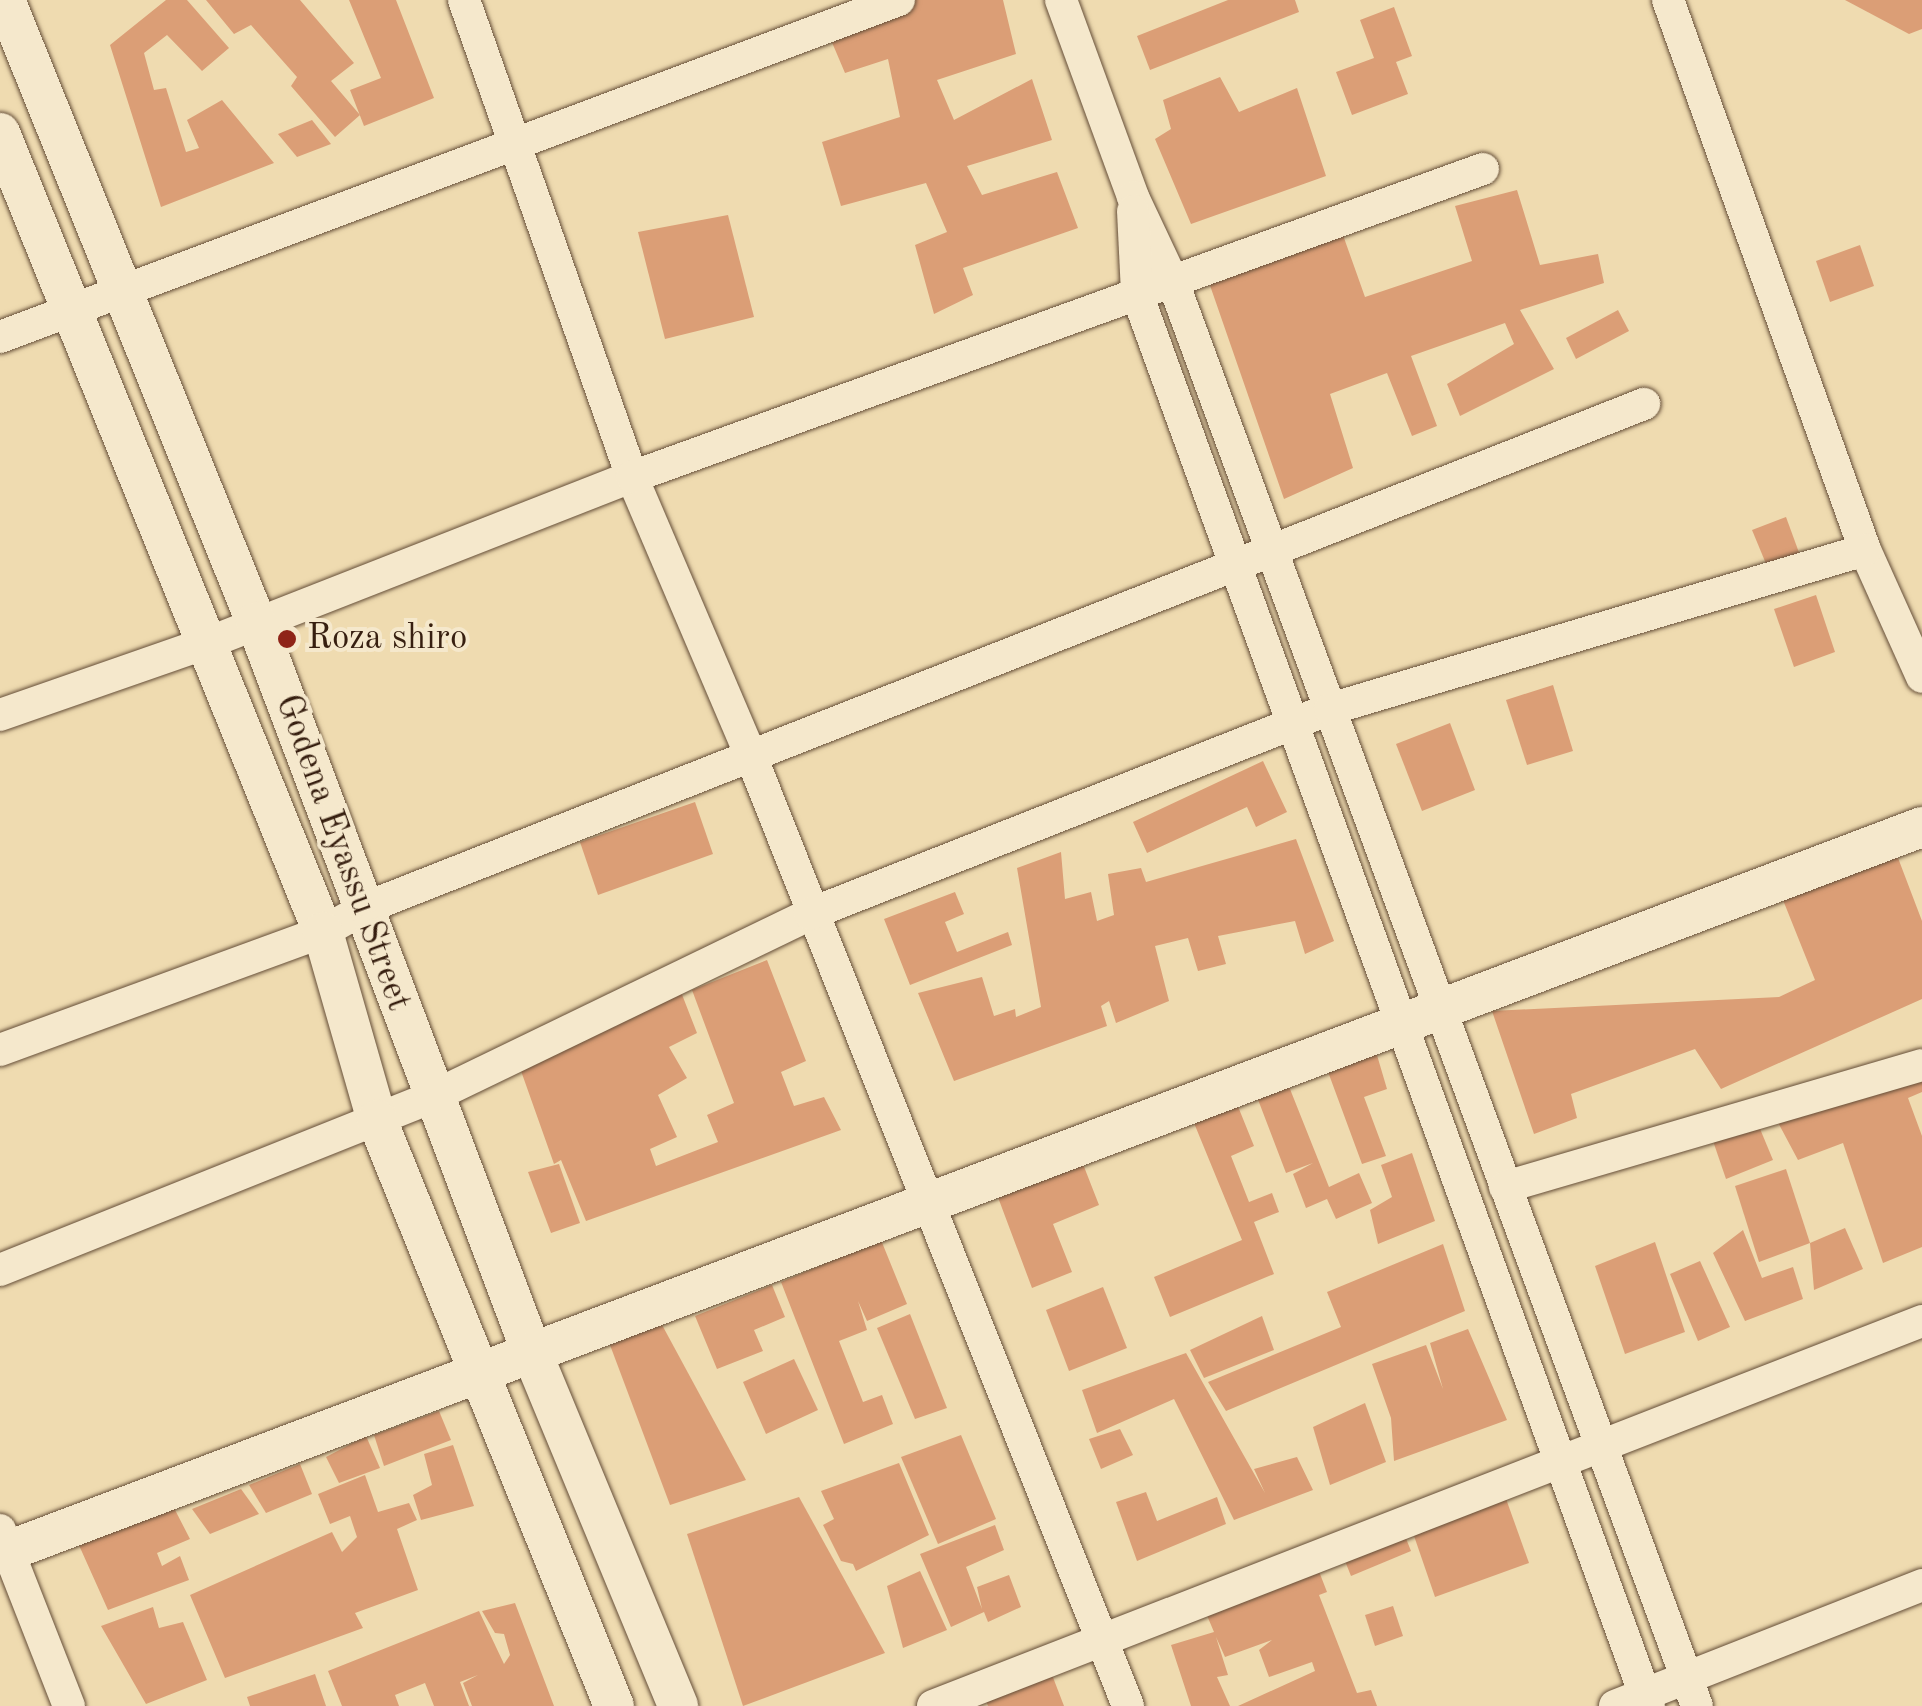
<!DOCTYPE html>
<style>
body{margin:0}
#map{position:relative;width:1922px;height:1706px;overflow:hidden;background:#efdbb0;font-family:"Old Standard TT",serif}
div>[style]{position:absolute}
.building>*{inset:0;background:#db9e76}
.roads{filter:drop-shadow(0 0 2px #654e38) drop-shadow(0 0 2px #654e38)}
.minor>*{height:32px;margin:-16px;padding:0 16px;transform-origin:16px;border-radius:16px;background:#f5e8cc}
.tertiary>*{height:40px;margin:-20px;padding:0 20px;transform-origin:20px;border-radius:20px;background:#f5e8cc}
.dots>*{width:28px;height:28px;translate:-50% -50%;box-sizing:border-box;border:5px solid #f5e8cc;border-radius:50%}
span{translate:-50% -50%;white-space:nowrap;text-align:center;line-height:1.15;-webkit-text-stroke:8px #f5e8cc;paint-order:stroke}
.poi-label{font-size:35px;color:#371f10}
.left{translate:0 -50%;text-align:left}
.street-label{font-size:35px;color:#371f10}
</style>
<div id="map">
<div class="building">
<div style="clip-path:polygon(166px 0,187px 0,229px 48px,202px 71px,167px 35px,144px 53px,154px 90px,166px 88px,186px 152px,199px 148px,187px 120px,222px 100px,274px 163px,161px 207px,110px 45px)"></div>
<div style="clip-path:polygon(206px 0,300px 0,354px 63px,331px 81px,360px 115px,335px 137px,291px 86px,297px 77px,251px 25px,234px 34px)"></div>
<div style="clip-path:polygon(349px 0,396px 0,434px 98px,364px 126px,350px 90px,381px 78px)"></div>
<div style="clip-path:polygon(914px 0,1003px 0,1016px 54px,937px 80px,954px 120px,1032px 79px,1052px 140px,967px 166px,982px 195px,1057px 172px,1078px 228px,963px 268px,973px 295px,934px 314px,915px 245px,947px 232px,926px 183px,841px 206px,822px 142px,900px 117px,888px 59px,845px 73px,828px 33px)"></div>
<div style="clip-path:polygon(1228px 0,1295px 0,1299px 12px,1150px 70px,1137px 36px)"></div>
<div style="clip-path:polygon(1845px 0,1922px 0,1922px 29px,1909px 34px)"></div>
<div style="clip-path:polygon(1394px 7px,1412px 56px,1396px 62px,1408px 94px,1352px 115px,1336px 72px,1374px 58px,1360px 20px)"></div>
<div style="clip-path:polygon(1220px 77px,1239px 112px,1297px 88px,1326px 176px,1191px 224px,1155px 139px,1171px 129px,1163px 100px)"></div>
<div style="clip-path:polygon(312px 120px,331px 144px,297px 157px,278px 134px)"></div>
<div style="clip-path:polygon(1517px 190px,1540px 265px,1598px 254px,1604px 283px,1520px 310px,1554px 369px,1460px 416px,1447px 384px,1514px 344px,1505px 323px,1411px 356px,1437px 426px,1412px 436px,1387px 373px,1330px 394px,1353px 468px,1284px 499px,1205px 271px,1338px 221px,1365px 297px,1472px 261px,1455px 206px)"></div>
<div style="clip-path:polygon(728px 215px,754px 317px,665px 339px,638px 232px)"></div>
<div style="clip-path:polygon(1860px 245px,1874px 286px,1830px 302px,1816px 261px)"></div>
<div style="clip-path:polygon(1618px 310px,1629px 331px,1576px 359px,1566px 338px)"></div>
<div style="clip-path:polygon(1786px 517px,1801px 558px,1769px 571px,1752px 530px)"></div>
<div style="clip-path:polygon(1816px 595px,1835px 652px,1794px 667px,1774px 609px)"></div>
<div style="clip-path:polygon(1553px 685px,1573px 751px,1527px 765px,1506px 700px)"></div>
<div style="clip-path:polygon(1450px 723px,1475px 790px,1422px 811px,1396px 744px)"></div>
<div style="clip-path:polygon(1263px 761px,1287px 812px,1256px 827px,1247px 807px,1147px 853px,1133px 822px)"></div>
<div style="clip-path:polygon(695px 802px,713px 854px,598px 895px,580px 842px)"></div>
<div style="clip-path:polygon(1296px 839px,1334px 941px,1305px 954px,1295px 921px,1218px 936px,1226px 964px,1198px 971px,1188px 938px,1155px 946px,1169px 1001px,1116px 1023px,1109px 1001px,1101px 1006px,1107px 1026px,954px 1081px,918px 993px,982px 977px,994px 1016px,1015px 1009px,1016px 1017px,1041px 1007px,1017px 868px,1061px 852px,1065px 899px,1091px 892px,1097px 921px,1114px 915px,1108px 874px,1141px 868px,1146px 882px)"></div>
<div style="clip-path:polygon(1895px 850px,1922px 921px,1922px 999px,1721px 1089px,1695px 1049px,1571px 1094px,1577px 1118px,1534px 1134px,1492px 1011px,1779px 997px,1815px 980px,1783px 900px)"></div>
<div style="clip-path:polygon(955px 892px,964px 914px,945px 922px,957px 952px,1008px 932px,1012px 945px,910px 985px,884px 919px)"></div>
<div style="clip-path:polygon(767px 960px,806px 1061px,781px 1072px,794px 1106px,824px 1097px,841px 1130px,586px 1221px,561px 1160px,554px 1164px,515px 1054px,681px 992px,697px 1033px,669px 1047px,687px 1078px,658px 1095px,677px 1137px,650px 1149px,656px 1166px,718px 1142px,707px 1115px,734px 1103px,692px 990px)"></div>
<div style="clip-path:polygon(1374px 1045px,1387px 1089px,1364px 1097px,1386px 1156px,1362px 1164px,1324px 1061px)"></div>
<div style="clip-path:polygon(1922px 1060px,1922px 1092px,1908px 1098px,1922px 1136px,1922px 1247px,1883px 1263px,1843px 1143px,1798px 1160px,1774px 1115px)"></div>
<div style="clip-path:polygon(1288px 1084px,1329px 1187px,1359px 1173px,1372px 1203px,1336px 1219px,1327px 1199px,1306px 1208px,1293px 1174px,1313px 1163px,1286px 1173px,1257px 1097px)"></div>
<div style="clip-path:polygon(1237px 1104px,1254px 1146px,1231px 1156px,1249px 1202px,1272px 1193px,1279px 1212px,1254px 1222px,1274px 1274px,1170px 1317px,1154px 1277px,1242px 1240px,1194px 1123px)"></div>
<div style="clip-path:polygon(1758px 1124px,1773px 1160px,1726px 1179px,1712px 1138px)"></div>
<div style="clip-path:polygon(1412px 1153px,1435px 1221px,1378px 1244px,1370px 1210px,1392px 1197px,1381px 1165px)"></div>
<div style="clip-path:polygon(1081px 1159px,1099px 1205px,1053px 1224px,1072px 1272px,1032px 1288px,996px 1192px)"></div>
<div style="clip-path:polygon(559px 1164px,580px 1223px,551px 1233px,528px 1172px)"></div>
<div style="clip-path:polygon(1786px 1169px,1810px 1243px,1759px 1262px,1735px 1186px)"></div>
<div style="clip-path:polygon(1845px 1228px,1863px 1269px,1814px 1290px,1810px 1243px)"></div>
<div style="clip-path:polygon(1743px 1230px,1762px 1278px,1793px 1267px,1803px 1299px,1745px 1321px,1713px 1253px)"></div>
<div style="clip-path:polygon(881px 1240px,907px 1304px,867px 1321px,858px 1301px,867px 1330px,839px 1341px,863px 1402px,882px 1395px,893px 1424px,844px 1444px,781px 1282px)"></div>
<div style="clip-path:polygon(1655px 1242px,1685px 1332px,1625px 1354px,1595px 1266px)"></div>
<div style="clip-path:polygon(1443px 1244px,1465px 1311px,1226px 1411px,1208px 1382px,1341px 1327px,1327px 1292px)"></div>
<div style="clip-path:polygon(1700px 1261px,1730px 1327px,1698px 1341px,1670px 1274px)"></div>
<div style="clip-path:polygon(772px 1285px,785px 1317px,754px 1330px,763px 1351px,717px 1369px,695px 1316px)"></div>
<div style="clip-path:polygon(1103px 1287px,1127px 1348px,1069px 1371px,1046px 1310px)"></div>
<div style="clip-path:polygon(910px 1314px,947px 1408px,915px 1419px,877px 1328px)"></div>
<div style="clip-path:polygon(1262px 1316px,1274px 1350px,1204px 1378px,1190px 1350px)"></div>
<div style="clip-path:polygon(661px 1323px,746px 1480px,670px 1505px,610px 1345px)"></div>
<div style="clip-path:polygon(1468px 1329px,1507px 1420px,1394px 1461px,1391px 1418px,1372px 1364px,1426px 1345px,1443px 1389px,1430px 1343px)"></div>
<div style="clip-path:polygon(1186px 1353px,1265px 1493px,1254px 1469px,1297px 1457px,1313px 1490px,1234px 1520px,1174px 1399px,1097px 1433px,1082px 1390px)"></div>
<div style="clip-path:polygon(794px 1359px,818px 1410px,766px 1434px,743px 1382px)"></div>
<div style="clip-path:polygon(1365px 1403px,1386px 1462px,1330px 1485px,1313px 1427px)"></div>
<div style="clip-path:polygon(439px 1411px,451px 1440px,384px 1466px,374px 1435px)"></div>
<div style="clip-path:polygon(1120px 1429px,1133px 1455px,1101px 1469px,1089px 1439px)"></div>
<div style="clip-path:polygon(961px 1435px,996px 1519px,938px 1544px,901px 1457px)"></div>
<div style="clip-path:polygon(366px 1436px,380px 1468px,339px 1483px,326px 1457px)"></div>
<div style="clip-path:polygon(453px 1445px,474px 1506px,421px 1520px,413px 1495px,432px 1485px,424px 1454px)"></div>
<div style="clip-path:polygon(899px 1463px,929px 1535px,856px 1571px,853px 1564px,841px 1561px,823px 1525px,834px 1519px,821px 1491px)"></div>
<div style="clip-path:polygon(300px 1464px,312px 1494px,266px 1513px,249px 1485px)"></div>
<div style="clip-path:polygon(365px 1475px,378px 1512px,409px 1503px,417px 1520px,397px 1529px,418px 1590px,355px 1613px,363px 1628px,225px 1678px,190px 1595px,332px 1532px,342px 1552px,357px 1537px,350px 1516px,330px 1524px,318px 1494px)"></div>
<div style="clip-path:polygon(241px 1489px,259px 1514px,210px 1534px,192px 1509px)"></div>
<div style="clip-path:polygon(1146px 1492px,1157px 1521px,1217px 1497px,1226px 1524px,1137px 1561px,1116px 1502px)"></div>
<div style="clip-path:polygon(1505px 1496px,1529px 1563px,1435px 1597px,1412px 1530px)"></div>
<div style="clip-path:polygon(799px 1497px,885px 1653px,743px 1706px,687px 1534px)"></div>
<div style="clip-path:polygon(173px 1506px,190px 1539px,157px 1553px,162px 1566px,180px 1556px,189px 1580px,108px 1610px,78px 1543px)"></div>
<div style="clip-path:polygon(1397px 1516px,1411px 1551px,1351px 1576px,1337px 1541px)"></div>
<div style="clip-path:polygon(995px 1525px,1004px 1550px,966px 1567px,982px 1609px,977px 1587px,1009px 1575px,1021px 1607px,988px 1622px,984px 1612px,951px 1627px,920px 1554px)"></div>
<div style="clip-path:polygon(1315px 1561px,1327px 1592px,1319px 1595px,1357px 1693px,1371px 1690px,1377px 1706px,1238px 1706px,1315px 1671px,1312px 1662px,1269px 1677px,1259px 1650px,1272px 1640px,1225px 1657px,1216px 1637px,1228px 1675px,1217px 1677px,1230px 1706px,1191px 1706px,1171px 1645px,1214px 1632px,1200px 1599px)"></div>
<div style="clip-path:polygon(920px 1571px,947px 1630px,903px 1648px,887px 1586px)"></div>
<div style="clip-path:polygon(515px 1603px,554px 1706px,472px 1706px,463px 1683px,478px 1675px,460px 1682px,469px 1706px,434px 1706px,425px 1683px,395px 1695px,399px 1706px,342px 1706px,328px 1671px,479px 1611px,504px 1664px,510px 1655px,504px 1634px,495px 1633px,482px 1611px)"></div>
<div style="clip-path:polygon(1393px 1606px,1403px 1636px,1375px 1646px,1365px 1615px)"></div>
<div style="clip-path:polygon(153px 1607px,159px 1628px,183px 1622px,207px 1680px,146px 1704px,101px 1626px)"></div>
<div style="clip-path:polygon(1049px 1667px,1064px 1706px,988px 1706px,984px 1695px)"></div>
<div style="clip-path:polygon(315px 1674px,326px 1706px,250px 1706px,247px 1697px)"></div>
</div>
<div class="roads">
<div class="minor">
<div style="left:464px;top:0;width:506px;rotate:70.6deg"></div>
<div style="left:632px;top:477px;width:303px;rotate:66.9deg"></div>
<div style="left:751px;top:756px;width:1022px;rotate:68.35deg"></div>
<div style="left:1061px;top:0;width:210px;rotate:69.9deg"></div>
<div style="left:1133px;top:197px;width:94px;rotate:64.8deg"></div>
<div style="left:1173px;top:282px;width:1517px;rotate:69.8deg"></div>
<div style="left:1668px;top:0;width:584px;rotate:70.29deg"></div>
<div style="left:1865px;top:550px;width:139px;rotate:65.8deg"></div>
<div style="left:1133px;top:211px;width:83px;rotate:87.2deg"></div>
<div style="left:1137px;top:294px;width:1502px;rotate:70.07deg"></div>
<div style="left:0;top:337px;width:960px;rotate:-20.55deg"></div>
<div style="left:0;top:715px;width:222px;rotate:-19.2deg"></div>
<div style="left:210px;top:642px;width:453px;rotate:-21.4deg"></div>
<div style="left:632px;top:477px;width:905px;rotate:-19.9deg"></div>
<div style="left:0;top:1050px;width:344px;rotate:-20.1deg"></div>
<div style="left:323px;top:932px;width:48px;rotate:-29.7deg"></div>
<div style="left:365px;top:908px;width:1375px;rotate:-21.51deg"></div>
<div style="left:1505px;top:1187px;width:434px;rotate:-16.3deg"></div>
<div style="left:0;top:1270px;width:465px;rotate:-21.8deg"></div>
<div style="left:432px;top:1097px;width:420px;rotate:-25.8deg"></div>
<div style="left:810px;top:914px;width:559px;rotate:-21.52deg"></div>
<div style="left:1330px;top:709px;width:558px;rotate:-16.55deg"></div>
<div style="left:0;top:1530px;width:189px;rotate:68.6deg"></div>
<div style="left:933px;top:1706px;width:1061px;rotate:-21.27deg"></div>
<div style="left:1615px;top:1706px;width:330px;rotate:-21.5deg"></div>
</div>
<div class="tertiary">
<div style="left:5px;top:0;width:671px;rotate:68.02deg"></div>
<div style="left:256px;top:622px;width:781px;rotate:69.32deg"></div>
<div style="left:532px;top:1353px;width:382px;rotate:67.5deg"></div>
<div style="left:0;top:133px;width:862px;rotate:67.99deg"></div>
<div style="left:323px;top:932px;width:196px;rotate:74deg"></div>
<div style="left:377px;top:1120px;width:632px;rotate:67.98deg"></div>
<div style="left:0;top:1554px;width:2055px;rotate:-20.72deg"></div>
</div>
</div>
<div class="dots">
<div style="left:287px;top:639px;background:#8f2418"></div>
</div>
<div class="poi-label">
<span class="left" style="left:307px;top:639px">Roza shiro</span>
</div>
<div class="street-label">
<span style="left:342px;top:853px;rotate:70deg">Godena Eyassu Street</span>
</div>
</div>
